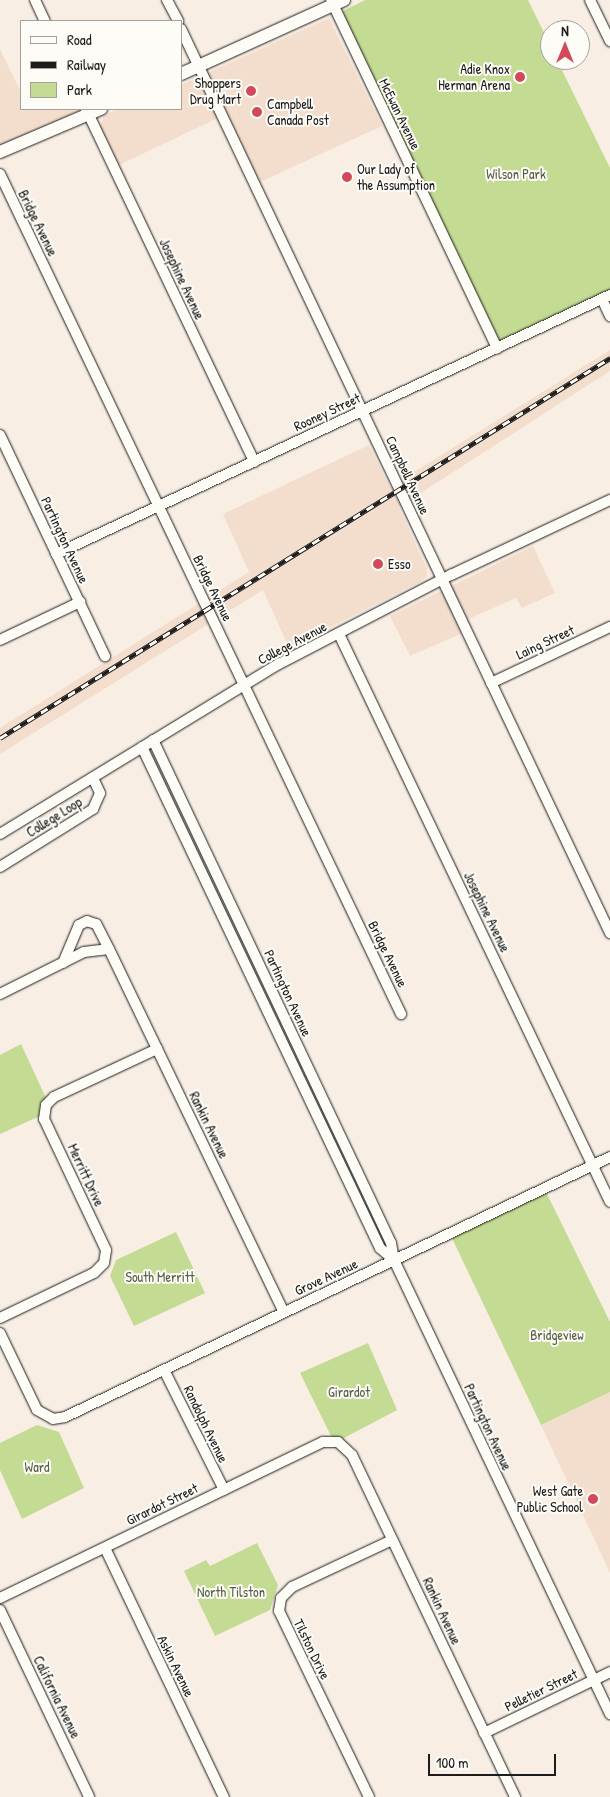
<!DOCTYPE html>
<style>
body{margin:0}
#map{position:relative;width:610px;height:1797px;overflow:hidden;background:#f8eee4;font-family:"Patrick Hand",sans-serif}
div>[style]{position:absolute}
.built>*{inset:0;background:#f3decd}
.green>*{inset:0;background:#c3db92}
.roads{filter:drop-shadow(0 0 1px #1c1c1c) drop-shadow(0 0 1px #1c1c1c)}
.minor>*{height:10px;margin:-5px;padding:0 5px;transform-origin:5px;border-radius:5px;background:#fdfcf7}
.major>*{height:12px;margin:-6px;padding:0 6px;transform-origin:6px;border-radius:6px;background:#fdfcf7}
.rail>*{height:4.5px;margin-top:-2.25px;transform-origin:0;background:repeating-linear-gradient(90deg,#fdfcf7 0 8px,#1c1c1c 0 16px);box-sizing:border-box;border-block:1px solid #1c1c1c}
.dots>*{width:14px;height:14px;translate:-50% -50%;box-sizing:border-box;border:2px solid #fdfcf7;border-radius:50%}
span{translate:-50% -50%;white-space:nowrap;text-align:center;line-height:1.15;-webkit-text-stroke:4px #fdfcf7;paint-order:stroke}
.poi-label{font-size:14px;color:#1c1c1c}
.right{translate:-100% -50%;text-align:right}
.left{translate:0 -50%;text-align:left}
.street-label{font-size:14px;color:#1c1c1c}
.park-label{font-size:14px;color:#565f45}
.legend{position:absolute;left:20px;top:20px;width:162px;height:90px;box-sizing:border-box;background:#fdfcf7;border:1px solid #a3a29f;margin:0;padding:6px 9px;list-style:none;font-size:15px;color:#1c1c1c}
.legend li{display:flex;align-items:center;gap:10px;height:25px}
.legend b{width:25px;border:1px solid #a3a29f}
.north{position:absolute;left:540px;top:20px;width:50px;height:50px;box-sizing:border-box;background:#fdfcf7;border:1px solid #a3a29f;border-radius:50%;rotate:0deg;font-size:14px;font-weight:700;line-height:20px;text-align:center;color:#1c1c1c}
.north::after{content:'';display:block;margin:auto;width:18px;height:22px;background:#d1495b;clip-path:polygon(50% 0,100% 100%,50% 72%,0 100%)}
.scale{position:absolute;left:428px;top:1754px;width:128px;height:22px;box-sizing:border-box;border:2px solid #1c1c1c;border-top:0;padding-left:6px;font-size:15px;line-height:18px;white-space:nowrap;color:#1c1c1c;-webkit-text-stroke:4px #fdfcf7;paint-order:stroke}
</style>
<div id="map">
<div class="built">
<div style="clip-path:polygon(329px 18px,382px 126px,260px 182px,226px 114px,117px 166px,100px 127px,104px 115px,118px 109px,181px 109px,181px 85px)"></div>
<div style="clip-path:polygon(0 49px,21px 92px,21px 109px,94px 109px,0 146px)"></div>
<div style="clip-path:polygon(610px 350px,610px 371px,399px 507px,427px 569px,427px 576px,420px 582px,289px 648px,263px 590px,0 754px,0 728px,249px 572px,223px 514px,369px 445px,390px 487px)"></div>
<div style="clip-path:polygon(533px 546px,555px 593px,522px 608px,516px 598px,468px 619px,472px 629px,410px 656px,390px 616px)"></div>
<div style="clip-path:polygon(610px 1392px,610px 1573px,541px 1425px)"></div>
</div>
<div class="green">
<div style="clip-path:polygon(365px 0,528px 0,550px 45px,550px 60px,557px 60px,610px 168px,610px 290px,499px 342px,341px 12px)"></div>
<div style="clip-path:polygon(21px 1044px,46px 1098px,40px 1116px,0 1134px,0 1055px)"></div>
<div style="clip-path:polygon(546px 1192px,610px 1322px,610px 1392px,541px 1425px,451px 1236px)"></div>
<div style="clip-path:polygon(176px 1232px,205px 1293px,134px 1326px,110px 1276px,116px 1260px)"></div>
<div style="clip-path:polygon(368px 1343px,397px 1410px,342px 1439px,331px 1436px,300px 1373px)"></div>
<div style="clip-path:polygon(37px 1425px,59px 1432px,84px 1488px,22px 1519px,0 1470px,0 1443px)"></div>
<div style="clip-path:polygon(257px 1543px,278px 1585px,270px 1610px,215px 1636px,184px 1571px,206px 1560px,210px 1566px)"></div>
</div>
<div class="roads">
<div class="minor">
<div style="left:35px;top:0;width:23px;rotate:65deg"></div>
<div style="left:167px;top:0;width:24px;rotate:62deg"></div>
<div style="left:331px;top:0;width:386px;rotate:64.5deg"></div>
<div style="left:590px;top:0;width:46px;rotate:64deg"></div>
<div style="left:181px;top:29px;width:1001px;rotate:64.61deg"></div>
<div style="left:86px;top:109px;width:391px;rotate:64.5deg"></div>
<div style="left:0;top:174px;width:931px;rotate:64.48deg"></div>
<div style="left:602px;top:299px;width:19px;rotate:65deg"></div>
<div style="left:0;top:435px;width:245px;rotate:64.6deg"></div>
<div style="left:56px;top:554px;width:612px;rotate:-25.06deg"></div>
<div style="left:339px;top:634px;width:629px;rotate:64.49deg"></div>
<div style="left:0;top:640px;width:89px;rotate:-25.4deg"></div>
<div style="left:491px;top:683px;width:132px;rotate:-25.2deg"></div>
<div style="left:153px;top:740px;width:556px;rotate:64.68deg"></div>
<div style="left:391px;top:1243px;width:17px;rotate:80deg"></div>
<div style="left:394px;top:1260px;width:503px;rotate:64.56deg"></div>
<div style="left:142px;top:747px;width:555px;rotate:64.59deg"></div>
<div style="left:380px;top:1248px;width:18px;rotate:41deg"></div>
<div style="left:0;top:834px;width:327px;rotate:-31.4deg"></div>
<div style="left:279px;top:664px;width:194px;rotate:-27.4deg"></div>
<div style="left:451px;top:575px;width:176px;rotate:-25.3deg"></div>
<div style="left:0;top:867px;width:110px;rotate:-31.9deg"></div>
<div style="left:93px;top:809px;width:17px;rotate:-66deg"></div>
<div style="left:100px;top:793px;width:17px;rotate:-115deg"></div>
<div style="left:109px;top:949px;width:403px;rotate:64.3deg"></div>
<div style="left:0;top:994px;width:94px;rotate:-26.6deg"></div>
<div style="left:84px;top:952px;width:25px;rotate:-7deg"></div>
<div style="left:109px;top:949px;width:28px;rotate:-117deg"></div>
<div style="left:96px;top:924px;width:9px;rotate:-162deg"></div>
<div style="left:87px;top:921px;width:9px;rotate:153deg"></div>
<div style="left:79px;top:925px;width:41px;rotate:112.8deg"></div>
<div style="left:0;top:1318px;width:104px;rotate:-25.6deg"></div>
<div style="left:94px;top:1273px;width:14px;rotate:-45deg"></div>
<div style="left:104px;top:1263px;width:13px;rotate:-81deg"></div>
<div style="left:106px;top:1250px;width:145px;rotate:-115.3deg"></div>
<div style="left:44px;top:1119px;width:14px;rotate:-82deg"></div>
<div style="left:46px;top:1105px;width:11px;rotate:-45deg"></div>
<div style="left:54px;top:1097px;width:114px;rotate:-25deg"></div>
<div style="left:0;top:1333px;width:85px;rotate:64.3deg"></div>
<div style="left:37px;top:1410px;width:18px;rotate:29deg"></div>
<div style="left:53px;top:1419px;width:12px;rotate:-9deg"></div>
<div style="left:65px;top:1417px;width:604px;rotate:-25.5deg"></div>
<div style="left:164px;top:1370px;width:134px;rotate:63.4deg"></div>
<div style="left:105px;top:1548px;width:276px;rotate:64.5deg"></div>
<div style="left:0;top:1598px;width:359px;rotate:-25.8deg"></div>
<div style="left:323px;top:1442px;width:15px"></div>
<div style="left:338px;top:1442px;width:19px;rotate:43deg"></div>
<div style="left:352px;top:1455px;width:379px;rotate:64.5deg"></div>
<div style="left:0;top:1610px;width:207px;rotate:64.5deg"></div>
<div style="left:484px;top:1733px;width:140px;rotate:-25.8deg"></div>
<div style="left:369px;top:1797px;width:207px;rotate:-115.8deg"></div>
<div style="left:279px;top:1611px;width:13px;rotate:-81deg"></div>
<div style="left:281px;top:1598px;width:16px;rotate:-45deg"></div>
<div style="left:292px;top:1587px;width:110px;rotate:-25.2deg"></div>
</div>
<div class="major">
<div style="left:181px;top:74px;width:179px;rotate:-24.4deg"></div>
<div style="left:0;top:152px;width:110px;rotate:-23.1deg"></div>
</div>
</div>
<div class="rail">
<div style="left:0;top:738px;width:719px;rotate:-31.92deg"></div>
</div>
<div class="dots">
<div style="left:520px;top:77px;background:#d1495b"></div>
<div style="left:251px;top:91px;background:#d1495b"></div>
<div style="left:257px;top:112px;background:#d1495b"></div>
<div style="left:347px;top:177px;background:#d1495b"></div>
<div style="left:378px;top:564px;background:#d1495b"></div>
<div style="left:593px;top:1499px;background:#d1495b"></div>
</div>
<div class="poi-label">
<span class="right" style="left:510px;top:77px">Adie Knox<br>Herman Arena</span>
<span class="right" style="left:241px;top:91px">Shoppers<br>Drug Mart</span>
<span class="left" style="left:267px;top:112px">Campbell<br>Canada Post</span>
<span class="left" style="left:357px;top:177px">Our Lady of<br>the Assumption</span>
<span class="left" style="left:388px;top:564px">Esso</span>
<span class="right" style="left:583px;top:1499px">West Gate<br>Public School</span>
</div>
<div class="street-label">
<span style="left:400px;top:114px;rotate:64deg">McEwan Avenue</span>
<span style="left:38px;top:223px;rotate:64deg">Bridge Avenue</span>
<span style="left:182px;top:279px;rotate:65deg">Josephine Avenue</span>
<span style="left:327px;top:412px;rotate:-25deg">Rooney Street</span>
<span style="left:408px;top:475px;rotate:65deg">Campbell Avenue</span>
<span style="left:65px;top:540px;rotate:65deg">Partington Avenue</span>
<span style="left:213px;top:588px;rotate:64deg">Bridge Avenue</span>
<span style="left:545px;top:642px;rotate:-25deg">Laing Street</span>
<span style="left:292px;top:643px;rotate:-28deg">College Avenue</span>
<span style="left:54px;top:817px;rotate:-32deg">College Loop</span>
<span style="left:487px;top:912px;rotate:64deg">Josephine Avenue</span>
<span style="left:388px;top:954px;rotate:64deg">Bridge Avenue</span>
<span style="left:288px;top:993px;rotate:65deg">Partington Avenue</span>
<span style="left:209px;top:1125px;rotate:64deg">Rankin Avenue</span>
<span style="left:86px;top:1175px;rotate:65deg">Merritt Drive</span>
<span style="left:326px;top:1277px;rotate:-25deg">Grove Avenue</span>
<span style="left:206px;top:1424px;rotate:64deg">Randolph Avenue</span>
<span style="left:488px;top:1427px;rotate:65deg">Partington Avenue</span>
<span style="left:162px;top:1504px;rotate:-26deg">Girardot Street</span>
<span style="left:442px;top:1611px;rotate:65deg">Rankin Avenue</span>
<span style="left:312px;top:1649px;rotate:64deg">Tilston Drive</span>
<span style="left:176px;top:1666px;rotate:64deg">Askin Avenue</span>
<span style="left:541px;top:1690px;rotate:-26deg">Pelletier Street</span>
<span style="left:57px;top:1697px;rotate:64deg">California Avenue</span>
</div>
<div class="park-label">
<span style="left:516px;top:174px">Wilson Park</span>
<span style="left:160px;top:1277px">South Merritt</span>
<span style="left:557px;top:1335px">Bridgeview</span>
<span style="left:349px;top:1392px">Girardot</span>
<span style="left:37px;top:1467px">Ward</span>
<span style="left:231px;top:1592px">North Tilston</span>
</div>
<ul class="legend">
<li><b style="height:6px;background:#fdfcf7"></b>Road</li>
<li><b style="height:6px;background:#1c1c1c"></b>Railway</li>
<li><b style="height:14px;background:#c3db92"></b>Park</li>
</ul>
<div class="north">N</div>
<div class="scale">100 m</div>
</div>
